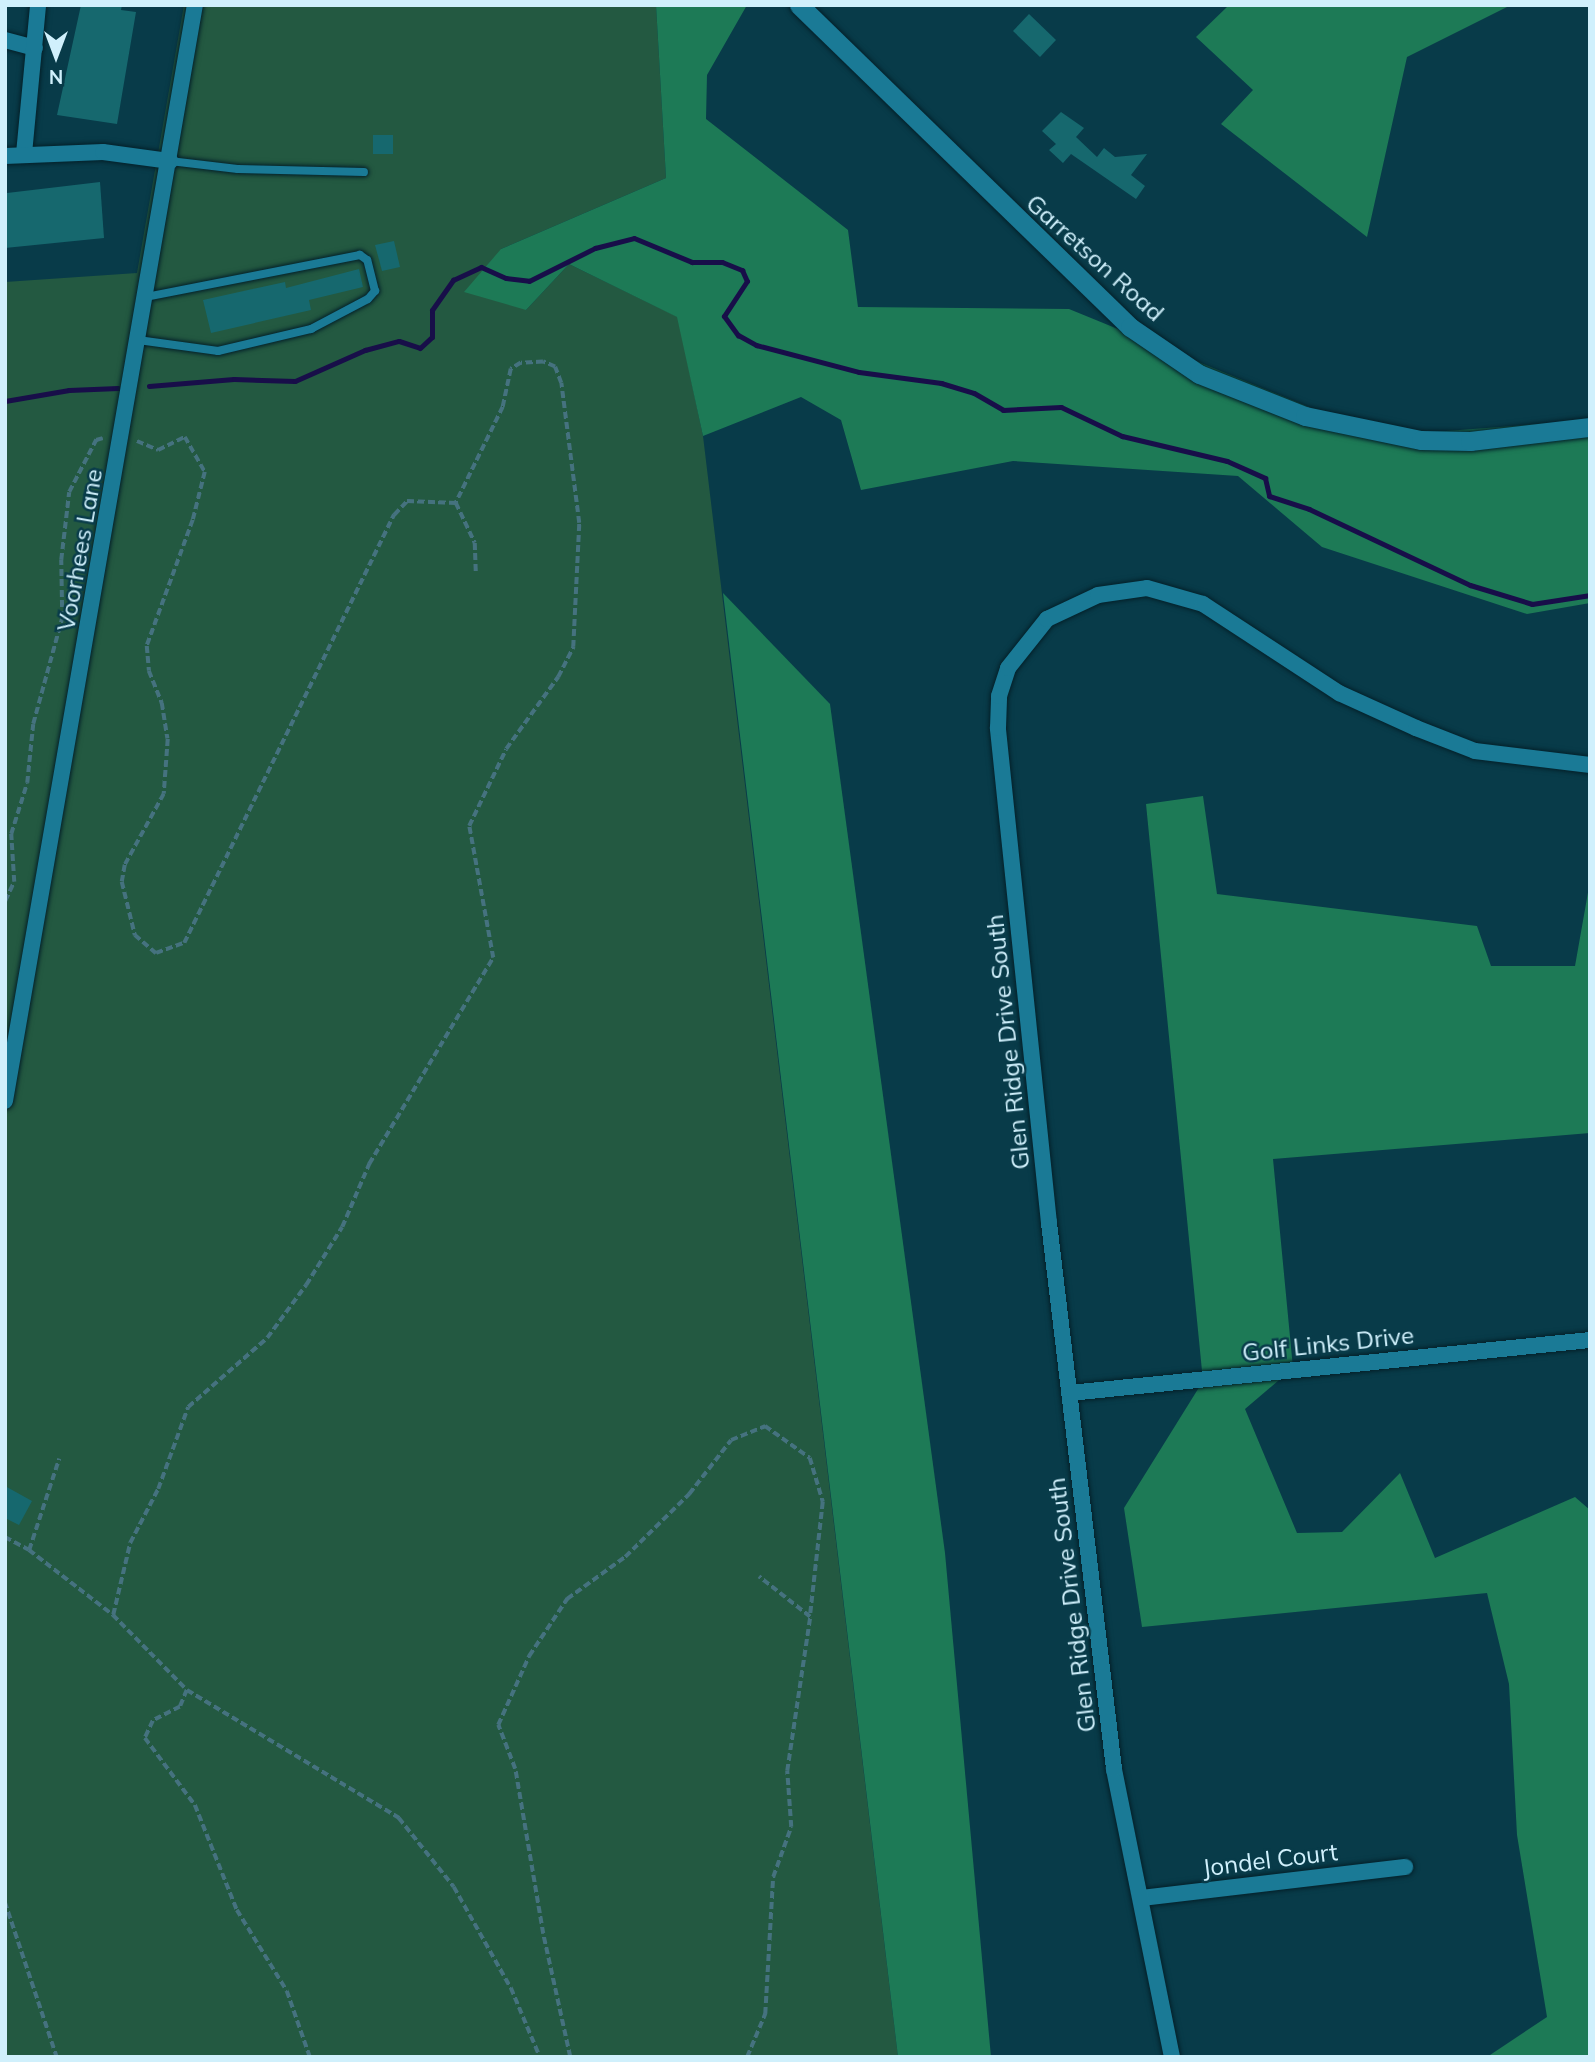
<!DOCTYPE html>
<style>
body{margin:0}
#map{position:relative;width:1595px;height:2062px;overflow:hidden;background:#083b49;font-family:Mulish,sans-serif}
div>[style]{position:absolute}
.green>*{inset:0;background:#235941}
.forest>*{inset:0;background:#1d7a56}
.stream>*{height:5px;margin:-2.5px;padding:0 2.5px;transform-origin:2.5px;border-radius:2.5px;background:#180e49}
.building>*{inset:0;background:#16686e}
.path>*{height:3.5px;margin-top:-1.75px;transform-origin:0;background:repeating-linear-gradient(90deg,#45727f 0 7px,transparent 0 10.5px)}
.roads{filter:drop-shadow(0 0 2px #042029) drop-shadow(0 0 2px #042029)}
.service>*{height:8px;margin:-4px;padding:0 4px;transform-origin:4px;border-radius:4px;background:#1a7a96}
.minor>*{height:16px;margin:-8px;padding:0 8px;transform-origin:8px;border-radius:8px;background:#1a7a96}
.tertiary>*{height:19px;margin:-9.5px;padding:0 9.5px;transform-origin:9.5px;border-radius:9.5px;background:#1a7a96}
span{translate:-50% -50%;white-space:nowrap;text-align:center;line-height:1.15;-webkit-text-stroke:5px #083b49;paint-order:stroke}
.street-label{font-size:24px;color:#d0f0fc}
.frame{position:absolute;inset:0;border:7px solid #d0f0fc;pointer-events:none}
.north{position:absolute;left:21px;top:21px;width:70px;height:70px;-webkit-text-stroke:5px #083b49;paint-order:stroke;rotate:180deg;font-size:19px;font-weight:700;line-height:28px;text-align:center;color:#d0f0fc}
.north::after{content:'';display:block;margin:auto;width:24px;height:32px;background:#d0f0fc;clip-path:polygon(50% 0,100% 100%,50% 72%,0 100%)}
</style>
<div id="map">
<div class="green">
<div style="clip-path:polygon(184px 5px,656px 5px,666px 178px,501px 249px,526px 310px,569px 264px,678px 317px,703px 436px,898px 2057px,5px 2057px,5px 282px,137px 273px)"></div>
</div>
<div class="forest">
<div style="clip-path:polygon(656px 5px,747px 5px,707px 75px,706px 119px,848px 230px,858px 307px,1069px 309px,1380px 436px,1590px 420px,1590px 603px,1527px 614px,1322px 547px,1238px 476px,1013px 461px,861px 490px,841px 420px,801px 397px,703px 436px,677px 317px,569px 264px,526px 310px,464px 292px,501px 249px,666px 178px)"></div>
<div style="clip-path:polygon(1229px 5px,1511px 5px,1407px 57px,1367px 237px,1221px 124px,1253px 90px,1196px 37px)"></div>
<div style="clip-path:polygon(723px 593px,830px 704px,945px 1553px,991px 2057px,898px 2057px)"></div>
<div style="clip-path:polygon(1203px 796px,1217px 894px,1477px 926px,1491px 966px,1575px 966px,1590px 881px,1590px 1133px,1273px 1159px,1293px 1368px,1245px 1409px,1297px 1533px,1342px 1532px,1400px 1473px,1435px 1558px,1575px 1497px,1590px 1510px,1590px 2057px,1487px 2057px,1547px 2017px,1517px 1835px,1509px 1684px,1487px 1593px,1142px 1627px,1124px 1508px,1203px 1381px,1146px 804px)"></div>
</div>
<div class="stream">
<div style="left:149px;top:386px;width:85px;rotate:-4.7deg"></div>
<div style="left:234px;top:379px;width:61px;rotate:1.9deg"></div>
<div style="left:295px;top:381px;width:77px;rotate:-23.9deg"></div>
<div style="left:365px;top:350px;width:35px;rotate:-15deg"></div>
<div style="left:399px;top:341px;width:22px;rotate:18deg"></div>
<div style="left:420px;top:348px;width:16px;rotate:-43deg"></div>
<div style="left:432px;top:337px;width:27px;rotate:-90deg"></div>
<div style="left:432px;top:310px;width:37px;rotate:-55deg"></div>
<div style="left:453px;top:280px;width:31px;rotate:-25deg"></div>
<div style="left:481px;top:267px;width:27px;rotate:24deg"></div>
<div style="left:506px;top:278px;width:23px;rotate:7deg"></div>
<div style="left:529px;top:281px;width:74px;rotate:-26.6deg"></div>
<div style="left:595px;top:248px;width:40px;rotate:-14.4deg"></div>
<div style="left:634px;top:238px;width:63px;rotate:22.5deg"></div>
<div style="left:692px;top:262px;width:30px"></div>
<div style="left:722px;top:262px;width:22px;rotate:22deg"></div>
<div style="left:742px;top:270px;width:12px;rotate:66deg"></div>
<div style="left:747px;top:281px;width:42px;rotate:123.3deg"></div>
<div style="left:724px;top:316px;width:24px;rotate:54deg"></div>
<div style="left:738px;top:335px;width:21px;rotate:29deg"></div>
<div style="left:756px;top:345px;width:106px;rotate:14.7deg"></div>
<div style="left:859px;top:372px;width:83px;rotate:7.6deg"></div>
<div style="left:941px;top:383px;width:34px;rotate:17deg"></div>
<div style="left:974px;top:393px;width:34px;rotate:30deg"></div>
<div style="left:1003px;top:410px;width:58px;rotate:-3deg"></div>
<div style="left:1061px;top:407px;width:68px;rotate:25.4deg"></div>
<div style="left:1122px;top:436px;width:108px;rotate:13.4deg"></div>
<div style="left:1227px;top:461px;width:42px;rotate:24.1deg"></div>
<div style="left:1265px;top:478px;width:18px;rotate:77deg"></div>
<div style="left:1269px;top:496px;width:42px;rotate:18deg"></div>
<div style="left:1309px;top:509px;width:178px;rotate:25.3deg"></div>
<div style="left:1470px;top:585px;width:65px;rotate:17deg"></div>
<div style="left:1532px;top:604px;width:59px;rotate:-8.8deg"></div>
<div style="left:5px;top:401px;width:65px;rotate:-9.8deg"></div>
<div style="left:69px;top:390px;width:49px;rotate:-2.3deg"></div>
</div>
<div class="building">
<div style="clip-path:polygon(81px 5px,122px 5px,121px 10px,136px 12px,117px 124px,57px 115px)"></div>
<div style="clip-path:polygon(1029px 14px,1056px 40px,1040px 57px,1013px 31px)"></div>
<div style="clip-path:polygon(1061px 112px,1084px 128px,1076px 137px,1097px 157px,1104px 148px,1115px 157px,1147px 154px,1131px 175px,1145px 186px,1136px 199px,1071px 154px,1063px 163px,1049px 150px,1056px 144px,1042px 131px)"></div>
<div style="clip-path:polygon(373px 135px,393px 135px,393px 154px,373px 154px)"></div>
<div style="clip-path:polygon(100px 182px,104px 238px,5px 248px,7px 193px)"></div>
<div style="clip-path:polygon(394px 241px,400px 267px,382px 271px,375px 245px)"></div>
<div style="clip-path:polygon(359px 269px,363px 287px,309px 300px,311px 310px,211px 333px,203px 300px,285px 282px,286px 288px)"></div>
<div style="clip-path:polygon(5px 1486px,32px 1501px,19px 1525px,5px 1518px)"></div>
</div>
<div class="path">
<div style="left:137px;top:441px;width:23px;rotate:23deg"></div>
<div style="left:158px;top:450px;width:30px;rotate:-26deg"></div>
<div style="left:185px;top:437px;width:40px;rotate:60.3deg"></div>
<div style="left:205px;top:472px;width:49px;rotate:104deg"></div>
<div style="left:193px;top:520px;width:134px;rotate:110.1deg"></div>
<div style="left:147px;top:646px;width:25px;rotate:85deg"></div>
<div style="left:149px;top:671px;width:35px;rotate:68deg"></div>
<div style="left:162px;top:703px;width:36px;rotate:81deg"></div>
<div style="left:168px;top:739px;width:55px;rotate:94.2deg"></div>
<div style="left:164px;top:794px;width:81px;rotate:118.8deg"></div>
<div style="left:125px;top:865px;width:17px;rotate:100deg"></div>
<div style="left:122px;top:882px;width:55px;rotate:76.2deg"></div>
<div style="left:135px;top:935px;width:28px;rotate:41deg"></div>
<div style="left:156px;top:953px;width:30px;rotate:-20deg"></div>
<div style="left:184px;top:943px;width:477px;rotate:-63.9deg"></div>
<div style="left:394px;top:515px;width:19px;rotate:-47deg"></div>
<div style="left:407px;top:501px;width:49px;rotate:2.3deg"></div>
<div style="left:5px;top:901px;width:21px;rotate:-65deg"></div>
<div style="left:14px;top:882px;width:48px;rotate:-93.6deg"></div>
<div style="left:11px;top:834px;width:53px;rotate:-72.6deg"></div>
<div style="left:27px;top:783px;width:59px;rotate:-84.2deg"></div>
<div style="left:33px;top:724px;width:110px;rotate:-74.7deg"></div>
<div style="left:62px;top:618px;width:58px;rotate:-91deg"></div>
<div style="left:61px;top:560px;width:68px;rotate:-83.3deg"></div>
<div style="left:69px;top:492px;width:59px;rotate:-62.6deg"></div>
<div style="left:96px;top:440px;width:7px;rotate:-16deg"></div>
<div style="left:5px;top:1537px;width:27px;rotate:28deg"></div>
<div style="left:29px;top:1550px;width:96px;rotate:-71.8deg"></div>
<div style="left:29px;top:1550px;width:106px;rotate:37.7deg"></div>
<div style="left:113px;top:1615px;width:105px;rotate:45.4deg"></div>
<div style="left:187px;top:1690px;width:248px;rotate:31.1deg"></div>
<div style="left:399px;top:1818px;width:88px;rotate:51.4deg"></div>
<div style="left:454px;top:1887px;width:116px;rotate:60.6deg"></div>
<div style="left:511px;top:1988px;width:75px;rotate:67.2deg"></div>
<div style="left:113px;top:1615px;width:74px;rotate:-76.7deg"></div>
<div style="left:130px;top:1543px;width:61px;rotate:-62.6deg"></div>
<div style="left:158px;top:1489px;width:87px;rotate:-69.9deg"></div>
<div style="left:188px;top:1407px;width:105px;rotate:-41.1deg"></div>
<div style="left:267px;top:1338px;width:66px;rotate:-53.7deg"></div>
<div style="left:306px;top:1285px;width:68px;rotate:-58.2deg"></div>
<div style="left:342px;top:1227px;width:69px;rotate:-66.8deg"></div>
<div style="left:369px;top:1164px;width:240px;rotate:-59deg"></div>
<div style="left:493px;top:958px;width:134px;rotate:-100.3deg"></div>
<div style="left:469px;top:826px;width:85px;rotate:-64.3deg"></div>
<div style="left:506px;top:749px;width:89px;rotate:-54.2deg"></div>
<div style="left:558px;top:677px;width:34px;rotate:-63deg"></div>
<div style="left:573px;top:647px;width:124px;rotate:-87.2deg"></div>
<div style="left:579px;top:523px;width:141px;rotate:-97.3deg"></div>
<div style="left:561px;top:383px;width:17px;rotate:-111deg"></div>
<div style="left:555px;top:367px;width:13px;rotate:-157deg"></div>
<div style="left:543px;top:362px;width:22px;rotate:177deg"></div>
<div style="left:521px;top:363px;width:12px;rotate:149deg"></div>
<div style="left:511px;top:369px;width:39px;rotate:102deg"></div>
<div style="left:503px;top:407px;width:107px;rotate:116.1deg"></div>
<div style="left:456px;top:503px;width:44px;rotate:64.6deg"></div>
<div style="left:475px;top:543px;width:31px;rotate:88deg"></div>
<div style="left:187px;top:1690px;width:18px;rotate:112deg"></div>
<div style="left:180px;top:1707px;width:30px;rotate:153deg"></div>
<div style="left:153px;top:1721px;width:19px;rotate:115deg"></div>
<div style="left:145px;top:1738px;width:84px;rotate:53.3deg"></div>
<div style="left:195px;top:1805px;width:113px;rotate:68.2deg"></div>
<div style="left:237px;top:1910px;width:95px;rotate:58.3deg"></div>
<div style="left:287px;top:1991px;width:70px;rotate:70.8deg"></div>
<div style="left:5px;top:1902px;width:163px;rotate:71.5deg"></div>
<div style="left:570px;top:2057px;width:126px;rotate:-102.4deg"></div>
<div style="left:543px;top:1934px;width:167px;rotate:-99.6deg"></div>
<div style="left:515px;top:1769px;width:47px;rotate:-111.1deg"></div>
<div style="left:498px;top:1725px;width:76px;rotate:-65.8deg"></div>
<div style="left:529px;top:1656px;width:69px;rotate:-56.3deg"></div>
<div style="left:567px;top:1599px;width:72px;rotate:-35.9deg"></div>
<div style="left:625px;top:1557px;width:90px;rotate:-44.5deg"></div>
<div style="left:689px;top:1494px;width:68px;rotate:-52.1deg"></div>
<div style="left:731px;top:1440px;width:37px;rotate:-22deg"></div>
<div style="left:765px;top:1426px;width:55px;rotate:35.4deg"></div>
<div style="left:810px;top:1458px;width:46px;rotate:73.5deg"></div>
<div style="left:823px;top:1502px;width:116px;rotate:96.4deg"></div>
<div style="left:810px;top:1617px;width:65px;rotate:-141.9deg"></div>
<div style="left:747px;top:2057px;width:47px;rotate:-67.3deg"></div>
<div style="left:765px;top:2014px;width:137px;rotate:-86.7deg"></div>
<div style="left:773px;top:1877px;width:53px;rotate:-70.2deg"></div>
<div style="left:791px;top:1827px;width:56px;rotate:-94.1deg"></div>
<div style="left:787px;top:1771px;width:156px;rotate:-81.5deg"></div>
</div>
<div class="roads">
<div class="service">
<div style="left:170px;top:161px;width:68px;rotate:6.7deg"></div>
<div style="left:238px;top:169px;width:126px;rotate:1.4deg"></div>
<div style="left:138px;top:340px;width:81px;rotate:7.8deg"></div>
<div style="left:218px;top:351px;width:96px;rotate:-13.3deg"></div>
<div style="left:311px;top:329px;width:64px;rotate:-27.8deg"></div>
<div style="left:368px;top:299px;width:11px;rotate:-49deg"></div>
<div style="left:375px;top:291px;width:32px;rotate:-104deg"></div>
<div style="left:367px;top:260px;width:9px;rotate:-144deg"></div>
<div style="left:360px;top:255px;width:219px;rotate:168.9deg"></div>
</div>
<div class="minor">
<div style="left:5px;top:40px;width:31px;rotate:15deg"></div>
<div style="left:24px;top:154px;width:150px;rotate:-84.6deg"></div>
<div style="left:5px;top:156px;width:98px;rotate:-2.3deg"></div>
<div style="left:103px;top:152px;width:68px;rotate:7.7deg"></div>
<div style="left:5px;top:1101px;width:1112px;rotate:-80.17deg"></div>
<div style="left:1070px;top:1393px;width:523px;rotate:-5.82deg"></div>
<div style="left:1141px;top:1898px;width:266px;rotate:-6.7deg"></div>
<div style="left:1172px;top:2057px;width:294px;rotate:-101.4deg"></div>
<div style="left:1114px;top:1769px;width:550px;rotate:-96.79deg"></div>
<div style="left:1049px;top:1223px;width:498px;rotate:-95.9deg"></div>
<div style="left:998px;top:728px;width:32px;rotate:-88deg"></div>
<div style="left:999px;top:696px;width:29px;rotate:-72deg"></div>
<div style="left:1008px;top:668px;width:63px;rotate:-51.5deg"></div>
<div style="left:1047px;top:619px;width:56px;rotate:-25.2deg"></div>
<div style="left:1098px;top:595px;width:49px;rotate:-8.1deg"></div>
<div style="left:1147px;top:588px;width:58px;rotate:15.9deg"></div>
<div style="left:1203px;top:604px;width:163px;rotate:33.2deg"></div>
<div style="left:1339px;top:693px;width:85px;rotate:24.4deg"></div>
<div style="left:1416px;top:728px;width:63px;rotate:21.3deg"></div>
<div style="left:1475px;top:751px;width:116px;rotate:6.9deg"></div>
</div>
<div class="tertiary">
<div style="left:799px;top:5px;width:462px;rotate:44.2deg"></div>
<div style="left:1130px;top:327px;width:83px;rotate:34.3deg"></div>
<div style="left:1199px;top:374px;width:114px;rotate:21.6deg"></div>
<div style="left:1305px;top:416px;width:118px;rotate:11.7deg"></div>
<div style="left:1421px;top:440px;width:49px;rotate:1.2deg"></div>
<div style="left:1470px;top:441px;width:121px;rotate:-6.7deg"></div>
</div>
</div>
<div class="street-label">
<span style="left:1095px;top:258px;rotate:42deg">Garretson Road</span>
<span style="left:80px;top:550px;rotate:-80deg">Voorhees Lane</span>
<span style="left:1008px;top:1042px;rotate:-96deg">Glen Ridge Drive South</span>
<span style="left:1328px;top:1344px;rotate:-6deg">Golf Links Drive</span>
<span style="left:1072px;top:1605px;rotate:-97deg">Glen Ridge Drive South</span>
<span style="left:1270px;top:1860px;rotate:-7deg">Jondel Court</span>
</div>
<div class="frame"></div>
<div class="north">N</div>
</div>
